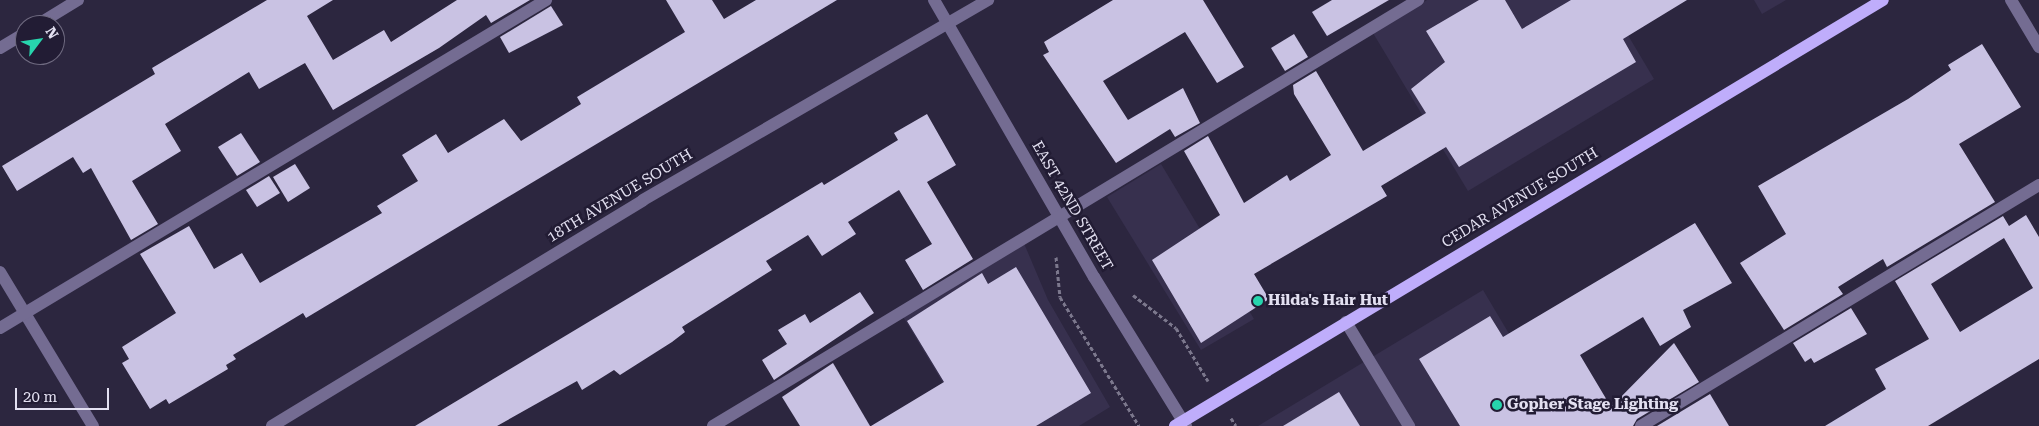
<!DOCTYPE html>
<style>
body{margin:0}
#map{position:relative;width:2039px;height:426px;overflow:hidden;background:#2c263f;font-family:"Roboto Serif",serif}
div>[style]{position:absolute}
.built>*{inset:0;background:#37304e}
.building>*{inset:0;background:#c9c2e3}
.path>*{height:3px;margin-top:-1.5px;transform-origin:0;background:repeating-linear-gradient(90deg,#7c788d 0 4px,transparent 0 6.5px)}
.minor>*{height:12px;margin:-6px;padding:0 6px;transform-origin:6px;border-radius:6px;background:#746c92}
.major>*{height:12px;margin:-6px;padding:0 6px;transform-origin:6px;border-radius:6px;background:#bfadfb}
.dots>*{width:14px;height:14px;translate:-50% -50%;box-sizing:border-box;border:2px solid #221c34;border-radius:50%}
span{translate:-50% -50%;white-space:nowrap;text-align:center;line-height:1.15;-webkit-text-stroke:5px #221c34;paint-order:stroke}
.street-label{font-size:15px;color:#e3e0f1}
.poi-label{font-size:15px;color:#e3e0f1;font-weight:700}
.left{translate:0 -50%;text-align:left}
.north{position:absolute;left:15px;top:15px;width:50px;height:50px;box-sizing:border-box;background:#221c34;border:1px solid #6f6a80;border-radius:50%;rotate:59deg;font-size:14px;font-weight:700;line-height:20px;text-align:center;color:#e3e0f1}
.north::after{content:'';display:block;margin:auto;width:18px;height:22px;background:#27d5ad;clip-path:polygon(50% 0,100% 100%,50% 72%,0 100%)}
.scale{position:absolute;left:15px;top:388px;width:94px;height:22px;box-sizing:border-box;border:2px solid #e3e0f1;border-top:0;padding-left:6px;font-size:15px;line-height:18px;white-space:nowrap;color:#e3e0f1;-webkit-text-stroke:4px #221c34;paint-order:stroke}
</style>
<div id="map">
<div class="built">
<div style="clip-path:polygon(1427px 0,1607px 0,1654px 79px,1468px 191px,1373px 33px)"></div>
<div style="clip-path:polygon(1754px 0,1786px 0,1762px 14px)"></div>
<div style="clip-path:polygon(1161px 164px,1254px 319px,1201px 350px,1107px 197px)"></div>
<div style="clip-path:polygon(1023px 241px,1048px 300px,1110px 407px,1079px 426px,969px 426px,902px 315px)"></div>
<div style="clip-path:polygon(1483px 290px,1564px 426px,1258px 426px)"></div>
</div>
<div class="building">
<div style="clip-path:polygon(267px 0,333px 0,307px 16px,333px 60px,384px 30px,391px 42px,457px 0,530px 0,491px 23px,486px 15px,439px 48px,333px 110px,305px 63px,259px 89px,249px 72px,165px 124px,181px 151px,132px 181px,158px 224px,131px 240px,91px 168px,83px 173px,73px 157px,17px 191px,2px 166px,155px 74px,152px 68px)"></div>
<div style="clip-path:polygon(666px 0,712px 0,724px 19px,756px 0,837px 0,306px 318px,303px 313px,233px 355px,236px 359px,226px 365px,228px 369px,169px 404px,166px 399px,150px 409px,122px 363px,129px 359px,122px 347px,176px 313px,140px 254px,189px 226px,214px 269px,242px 253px,260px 283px,382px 213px,377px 206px,418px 181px,402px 155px,436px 134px,448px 153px,504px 119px,521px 141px,581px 104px,577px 97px,685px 32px)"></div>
<div style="clip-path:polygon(1113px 0,1203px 0,1244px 67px,1217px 83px,1185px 32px,1103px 81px,1128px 120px,1183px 88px,1200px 123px,1175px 137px,1170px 129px,1116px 163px,1043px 55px,1049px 52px,1044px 42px)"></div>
<div style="clip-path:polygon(1332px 0,1389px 0,1327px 36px,1312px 12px)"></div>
<div style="clip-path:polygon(1479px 0,1505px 0,1522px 29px,1571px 0,1687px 0,1623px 39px,1636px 62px,1459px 167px,1446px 147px,1381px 186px,1387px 196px,1254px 274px,1269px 299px,1201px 343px,1152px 260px,1220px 215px,1184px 151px,1208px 136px,1244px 203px,1287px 175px,1290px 181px,1331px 155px,1294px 94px,1293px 85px,1316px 71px,1363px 151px,1426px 113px,1411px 89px,1445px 62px,1426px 31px)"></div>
<div style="clip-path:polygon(551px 6px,563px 25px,509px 53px,500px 37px)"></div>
<div style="clip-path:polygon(1294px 34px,1308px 57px,1285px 71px,1271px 48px)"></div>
<div style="clip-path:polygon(1982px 44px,2021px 107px,1959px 144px,1995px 202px,1887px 267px,1883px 259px,1838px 287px,1843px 294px,1784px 330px,1740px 263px,1786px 234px,1758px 186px,1908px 99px,1951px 70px,1948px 65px)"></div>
<div style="clip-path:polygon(927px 114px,956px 165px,927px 182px,973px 259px,923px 290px,905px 260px,932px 244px,899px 190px,848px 222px,856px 234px,822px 256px,808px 235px,766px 261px,772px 270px,682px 327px,685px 332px,672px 342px,620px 375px,614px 370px,582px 390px,577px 381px,497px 426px,415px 426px,822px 182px,824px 185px,898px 140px,894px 133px)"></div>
<div style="clip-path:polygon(241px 133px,260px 162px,237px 176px,218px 147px)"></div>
<div style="clip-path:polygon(295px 164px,310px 188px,288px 202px,273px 177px)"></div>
<div style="clip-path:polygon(269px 176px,280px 193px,257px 207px,246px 190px)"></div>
<div style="clip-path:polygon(evenodd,2026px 215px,2039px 237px,2039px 359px,1928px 426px,1825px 426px,1886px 389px,1875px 369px,1929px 339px,1895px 281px,2003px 216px,2009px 226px,2026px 215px,2004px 238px,2033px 288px,1960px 332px,1931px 284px,2004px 238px)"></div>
<div style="clip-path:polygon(1695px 223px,1732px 283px,1683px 310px,1691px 327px,1660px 346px,1643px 317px,1580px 355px,1611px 407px,1674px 343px,1699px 382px,1637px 419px,1633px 426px,1460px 426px,1419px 359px,1490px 316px,1503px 337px)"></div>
<div style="clip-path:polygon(1016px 267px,1091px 393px,1036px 426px,871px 426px,944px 382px,907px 321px,982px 273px,988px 284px)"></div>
<div style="clip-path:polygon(860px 292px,874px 313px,774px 380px,762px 360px,787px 344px,778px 330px,805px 314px,810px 323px)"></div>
<div style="clip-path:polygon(1851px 308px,1867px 334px,1814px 363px,1811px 358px,1805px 362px,1793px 343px)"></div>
<div style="clip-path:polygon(833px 363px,870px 426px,800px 426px,782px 397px)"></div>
<div style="clip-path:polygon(1339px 392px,1360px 426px,1283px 426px)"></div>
<div style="clip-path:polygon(1710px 394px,1729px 426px,1657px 426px)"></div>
</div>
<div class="path">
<div style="left:1056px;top:257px;width:40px;rotate:84.3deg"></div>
<div style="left:1060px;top:297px;width:151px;rotate:58.5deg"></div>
<div style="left:1133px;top:295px;width:54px;rotate:37.5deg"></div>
<div style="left:1176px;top:328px;width:62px;rotate:58.9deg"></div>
<div style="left:1231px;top:418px;width:9px;rotate:58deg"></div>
</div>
<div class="minor">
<div style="left:934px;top:0;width:320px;rotate:60deg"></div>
<div style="left:1094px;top:277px;width:175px;rotate:58.3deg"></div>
<div style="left:2011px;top:0;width:55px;rotate:59.2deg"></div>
<div style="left:37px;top:25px;width:48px;rotate:-31.4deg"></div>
<div style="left:0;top:48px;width:29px;rotate:-31deg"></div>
<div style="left:0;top:272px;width:180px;rotate:58.9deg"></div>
<div style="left:1346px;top:322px;width:122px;rotate:58.8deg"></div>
<div style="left:0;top:328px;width:637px;rotate:-30.99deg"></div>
<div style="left:272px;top:426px;width:434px;rotate:-31.3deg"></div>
<div style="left:643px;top:200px;width:399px;rotate:-30.1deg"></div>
<div style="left:713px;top:426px;width:824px;rotate:-31.14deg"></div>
<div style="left:1641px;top:426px;width:465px;rotate:-31.2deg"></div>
</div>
<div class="major">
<div style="left:1175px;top:426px;width:826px;rotate:-31.04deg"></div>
</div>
<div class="dots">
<div style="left:1258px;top:301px;background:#27d5ad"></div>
<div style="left:1497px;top:405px;background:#27d5ad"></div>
</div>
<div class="street-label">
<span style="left:620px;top:196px;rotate:-31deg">18TH AVENUE SOUTH</span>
<span style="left:1520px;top:198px;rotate:-31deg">CEDAR AVENUE SOUTH</span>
<span style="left:1072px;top:206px;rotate:60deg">EAST 42ND STREET</span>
</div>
<div class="poi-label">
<span class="left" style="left:1268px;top:301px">Hilda's Hair Hut</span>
<span class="left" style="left:1507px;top:405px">Gopher Stage Lighting</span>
</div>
<div class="north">N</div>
<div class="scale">20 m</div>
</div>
